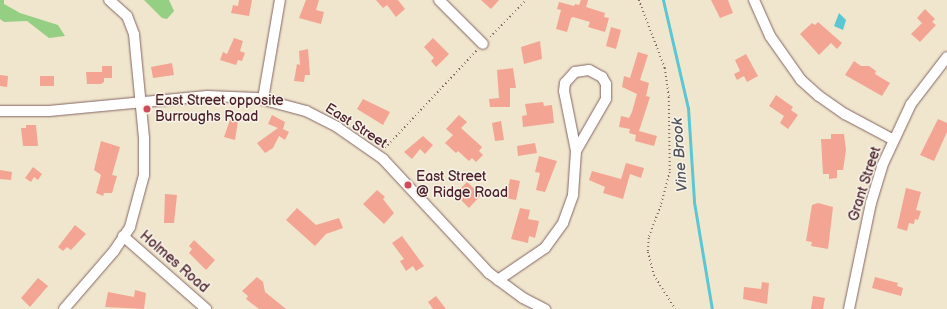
<!DOCTYPE html>
<style>
body{margin:0}
#map{position:relative;width:947px;height:309px;overflow:hidden;background:#f0e6cd;font-family:"Balsamiq Sans",sans-serif}
div>[style]{position:absolute}
.green>*{inset:0;background:#94cf83}
.water>*{inset:0;background:#5bc7d2}
.stream>*{height:3px;margin:-1.5px;padding:0 1.5px;transform-origin:1.5px;border-radius:1.5px;background:#5bc7d2}
.building>*{inset:0;background:#f3a492}
.path>*{height:1.5px;margin-top:-0.75px;transform-origin:0;background:repeating-linear-gradient(90deg,#846564 0 1px,transparent 0 4px)}
.roads{filter:drop-shadow(0 0 1px #846564) drop-shadow(0 0 1px #846564)}
.minor>*{height:10px;margin:-5px;padding:0 5px;transform-origin:5px;border-radius:5px;background:#fff}
.dots>*{width:11px;height:11px;translate:-50% -50%;box-sizing:border-box;border:2px solid #f7f3e8;border-radius:50%}
span{translate:-50% -50%;white-space:nowrap;text-align:center;line-height:1.15;-webkit-text-stroke:3px #f7f3e8;paint-order:stroke}
.poi-label{font-size:14px;color:#4a1f2b}
.left{translate:0 -50%;text-align:left}
.street-label{font-size:14px;color:#4a1f2b}
.water-label{font-size:15px;color:#4f515d;font-style:italic}
</style>
<div id="map">
<div class="green">
<div style="clip-path:polygon(0 0,4px 0,4px 4px,20px 13px,58px 25px,65px 36px,49px 38px,27px 21px,4px 22px,0 19px)"></div>
<div style="clip-path:polygon(144px 0,169px 0,174px 11px,167px 19px,162px 18px)"></div>
</div>
<div class="water">
<div style="clip-path:polygon(839px 13px,846px 20px,843px 30px,834px 26px)"></div>
</div>
<div class="stream">
<div style="left:663px;top:0;width:111px;rotate:77deg"></div>
<div style="left:688px;top:108px;width:94px;rotate:86.3deg"></div>
<div style="left:694px;top:202px;width:109px;rotate:80.5deg"></div>
</div>
<div class="building">
<div style="clip-path:polygon(239px 0,252px 0,249px 16px,231px 13px,233px 5px,238px 6px)"></div>
<div style="clip-path:polygon(306px 0,319px 0,316px 10px,324px 12px,321px 24px,299px 18px)"></div>
<div style="clip-path:polygon(376px 0,398px 0,405px 9px,396px 17px,387px 5px,383px 8px)"></div>
<div style="clip-path:polygon(481px 0,499px 0,491px 9px)"></div>
<div style="clip-path:polygon(581px 0,588px 0,586px 7px,605px 13px,604px 17px,609px 18px,605px 32px,588px 27px,590px 22px,573px 17px,571px 18px,567px 32px,556px 29px,561px 10px,557px 9px,559px 2px,574px 6px,575px 4px,579px 5px)"></div>
<div style="clip-path:polygon(711px 0,728px 0,733px 13px,720px 18px)"></div>
<div style="clip-path:polygon(925px 9px,935px 19px,932px 22px,936px 25px,920px 42px,911px 34px,922px 23px,917px 18px)"></div>
<div style="clip-path:polygon(818px 22px,842px 43px,837px 49px,831px 43px,819px 55px,800px 34px,812px 23px,815px 25px)"></div>
<div style="clip-path:polygon(611px 27px,621px 30px,616px 49px,606px 46px)"></div>
<div style="clip-path:polygon(234px 38px,243px 41px,240px 51px,245px 53px,242px 61px,238px 60px,236px 65px,220px 60px,223px 52px,227px 54px)"></div>
<div style="clip-path:polygon(433px 38px,449px 54px,436px 67px,431px 61px,434px 58px,424px 47px)"></div>
<div style="clip-path:polygon(540px 41px,542px 59px,524px 64px,521px 47px)"></div>
<div style="clip-path:polygon(308px 49px,310px 75px,305px 75px,304px 82px,294px 81px,297px 64px,300px 65px,299px 51px)"></div>
<div style="clip-path:polygon(638px 52px,648px 55px,640px 80px,649px 83px,646px 96px,650px 97px,639px 131px,657px 136px,654px 146px,635px 141px,636px 135px,629px 133px,630px 129px,619px 127px,621px 116px,629px 118px,632px 112px,637px 94px,622px 87px,624px 76px,630px 78px)"></div>
<div style="clip-path:polygon(746px 54px,758px 76px,747px 82px,744px 76px,737px 80px,734px 74px,740px 71px,735px 60px)"></div>
<div style="clip-path:polygon(854px 61px,861px 66px,869px 66px,876px 71px,875px 74px,890px 83px,882px 96px,845px 75px)"></div>
<div style="clip-path:polygon(172px 63px,174px 75px,153px 78px,151px 67px)"></div>
<div style="clip-path:polygon(102px 66px,112px 66px,112px 78px,104px 78px,104px 82px,101px 84px,87px 84px,86px 72px,102px 72px)"></div>
<div style="clip-path:polygon(513px 68px,516px 88px,510px 88px,510px 107px,490px 107px,489px 99px,499px 98px,497px 70px)"></div>
<div style="clip-path:polygon(0 75px,8px 76px,7px 87px,0 86px)"></div>
<div style="clip-path:polygon(40px 76px,54px 76px,54px 86px,40px 86px)"></div>
<div style="clip-path:polygon(776px 95px,793px 107px,791px 110px,798px 115px,788px 129px,780px 123px,784px 116px,769px 106px)"></div>
<div style="clip-path:polygon(363px 99px,390px 112px,383px 125px,357px 109px)"></div>
<div style="clip-path:polygon(543px 102px,544px 106px,552px 105px,554px 123px,523px 127px,522px 116px,527px 115px,525px 104px)"></div>
<div style="clip-path:polygon(272px 115px,285px 122px,283px 129px,289px 132px,285px 140px,279px 136px,273px 148px,265px 153px,257px 143px,278px 128px,268px 124px)"></div>
<div style="clip-path:polygon(459px 115px,467px 122px,461px 128px,482px 147px,479px 151px,483px 155px,476px 162px,472px 158px,469px 161px,458px 151px,456px 153px,445px 143px,453px 135px,446px 129px)"></div>
<div style="clip-path:polygon(938px 119px,947px 123px,947px 132px,934px 161px,920px 155px)"></div>
<div style="clip-path:polygon(230px 120px,238px 121px,235px 140px,224px 137px)"></div>
<div style="clip-path:polygon(501px 121px,504px 140px,495px 141px,492px 123px)"></div>
<div style="clip-path:polygon(26px 125px,36px 125px,38px 146px,23px 146px,21px 128px,26px 128px)"></div>
<div style="clip-path:polygon(831px 134px,844px 134px,846px 150px,843px 170px,837px 170px,837px 178px,829px 179px,829px 174px,823px 174px,821px 139px,831px 139px)"></div>
<div style="clip-path:polygon(423px 136px,433px 145px,425px 154px,420px 149px,412px 159px,404px 152px)"></div>
<div style="clip-path:polygon(101px 141px,120px 147px,112px 175px,117px 176px,112px 193px,104px 193px,103px 196px,96px 193px,101px 175px,94px 170px)"></div>
<div style="clip-path:polygon(535px 143px,537px 153px,518px 156px,517px 146px)"></div>
<div style="clip-path:polygon(539px 156px,557px 161px,545px 192px,536px 190px,540px 173px,535px 172px)"></div>
<div style="clip-path:polygon(626px 163px,644px 168px,641px 178px,630px 174px,623px 199px,603px 193px,605px 187px,589px 180px,592px 171px,621px 179px)"></div>
<div style="clip-path:polygon(33px 167px,42px 174px,38px 180px,34px 177px,31px 182px,25px 178px)"></div>
<div style="clip-path:polygon(0 170px,12px 172px,11px 180px,0 179px)"></div>
<div style="clip-path:polygon(510px 179px,520px 181px,516px 200px,506px 198px)"></div>
<div style="clip-path:polygon(467px 182px,481px 195px,469px 208px,455px 194px)"></div>
<div style="clip-path:polygon(906px 188px,921px 192px,916px 210px,921px 211px,918px 220px,915px 219px,914px 224px,909px 223px,907px 231px,897px 228px)"></div>
<div style="clip-path:polygon(377px 190px,385px 197px,383px 199px,394px 213px,384px 224px,363px 204px)"></div>
<div style="clip-path:polygon(165px 194px,177px 195px,174px 223px,164px 223px)"></div>
<div style="clip-path:polygon(818px 203px,833px 207px,828px 249px,811px 246px,812px 242px,806px 241px,812px 205px)"></div>
<div style="clip-path:polygon(297px 208px,316px 225px,339px 218px,343px 228px,326px 234px,315px 246px,286px 220px)"></div>
<div style="clip-path:polygon(520px 208px,530px 210px,528px 219px,539px 221px,535px 238px,529px 236px,528px 243px,511px 239px)"></div>
<div style="clip-path:polygon(75px 225px,86px 234px,71px 250px,67px 247px,63px 251px,58px 247px)"></div>
<div style="clip-path:polygon(402px 236px,424px 266px,416px 271px,413px 266px,406px 271px,400px 261px,404px 259px,392px 243px)"></div>
<div style="clip-path:polygon(194px 240px,215px 260px,206px 270px,189px 253px,192px 249px,189px 246px)"></div>
<div style="clip-path:polygon(257px 277px,263px 282px,265px 292px,286px 309px,259px 309px,246px 299px,248px 296px,242px 291px)"></div>
<div style="clip-path:polygon(875px 277px,898px 283px,897px 286px,903px 288px,901px 296px,872px 288px)"></div>
<div style="clip-path:polygon(38px 278px,48px 286px,30px 307px,21px 298px)"></div>
<div style="clip-path:polygon(762px 282px,769px 283px,767px 304px,743px 299px,744px 287px,761px 289px)"></div>
<div style="clip-path:polygon(135px 290px,146px 293px,144px 309px,105px 307px,108px 292px,134px 297px)"></div>
<div style="clip-path:polygon(436px 296px,446px 309px,433px 309px,428px 302px)"></div>
<div style="clip-path:polygon(813px 296px,825px 298px,823px 309px,811px 309px)"></div>
</div>
<div class="path">
<div style="left:639px;top:0;width:73px;rotate:69.1deg"></div>
<div style="left:665px;top:68px;width:29px;rotate:82deg"></div>
<div style="left:669px;top:97px;width:75px;rotate:89.2deg"></div>
<div style="left:670px;top:172px;width:35px;rotate:105deg"></div>
<div style="left:661px;top:206px;width:34px;rotate:111deg"></div>
<div style="left:649px;top:238px;width:14px;rotate:94deg"></div>
<div style="left:648px;top:252px;width:24px;rotate:75deg"></div>
<div style="left:654px;top:275px;width:40px;rotate:58deg"></div>
<div style="left:490px;top:37px;width:52px;rotate:-45.8deg"></div>
<div style="left:385px;top:148px;width:134px;rotate:-46.8deg"></div>
</div>
<div class="roads">
<div class="minor">
<div style="left:439px;top:0;width:62px;rotate:45deg"></div>
<div style="left:754px;top:0;width:39px;rotate:66deg"></div>
<div style="left:770px;top:36px;width:54px;rotate:54.8deg"></div>
<div style="left:801px;top:80px;width:24px;rotate:42deg"></div>
<div style="left:819px;top:96px;width:32px;rotate:35deg"></div>
<div style="left:845px;top:114px;width:55px;rotate:28deg"></div>
<div style="left:263px;top:99px;width:100px;rotate:-80.3deg"></div>
<div style="left:0;top:111px;width:49px"></div>
<div style="left:49px;top:111px;width:159px;rotate:-5.4deg"></div>
<div style="left:207px;top:96px;width:50px;rotate:2.3deg"></div>
<div style="left:257px;top:98px;width:51px;rotate:14.9deg"></div>
<div style="left:306px;top:111px;width:35px;rotate:27deg"></div>
<div style="left:337px;top:127px;width:56px;rotate:34.8deg"></div>
<div style="left:383px;top:159px;width:156px;rotate:47.1deg"></div>
<div style="left:489px;top:273px;width:42px;rotate:36.3deg"></div>
<div style="left:523px;top:298px;width:25px;rotate:27deg"></div>
<div style="left:123px;top:236px;width:111px;rotate:41.3deg"></div>
<div style="left:498px;top:280px;width:57px;rotate:-34.2deg"></div>
<div style="left:545px;top:248px;width:31px;rotate:-54deg"></div>
<div style="left:563px;top:223px;width:30px;rotate:-70deg"></div>
<div style="left:573px;top:195px;width:44px;rotate:-86.1deg"></div>
<div style="left:576px;top:151px;width:61px;rotate:-101.3deg"></div>
<div style="left:564px;top:91px;width:8px;rotate:-83deg"></div>
<div style="left:565px;top:83px;width:15px;rotate:-48deg"></div>
<div style="left:575px;top:72px;width:14px;rotate:-8deg"></div>
<div style="left:589px;top:70px;width:15px;rotate:28deg"></div>
<div style="left:602px;top:77px;width:8px;rotate:60deg"></div>
<div style="left:606px;top:84px;width:15px;rotate:90deg"></div>
<div style="left:606px;top:99px;width:60px;rotate:120deg"></div>
<div style="left:64px;top:309px;width:77px;rotate:-49.2deg"></div>
<div style="left:114px;top:251px;width:29px;rotate:-56deg"></div>
<div style="left:130px;top:227px;width:54px;rotate:-74.9deg"></div>
<div style="left:144px;top:175px;width:37px;rotate:-90deg"></div>
<div style="left:144px;top:138px;width:104px;rotate:-95.5deg"></div>
<div style="left:134px;top:34px;width:19px;rotate:-111deg"></div>
<div style="left:127px;top:16px;width:24px;rotate:-138deg"></div>
<div style="left:849px;top:309px;width:108px;rotate:-78.3deg"></div>
<div style="left:871px;top:203px;width:39px;rotate:-73deg"></div>
<div style="left:882px;top:166px;width:68px;rotate:-64.9deg"></div>
<div style="left:911px;top:104px;width:59px;rotate:-52.5deg"></div>
</div>
</div>
<div class="dots">
<div style="left:147px;top:109px;background:#d1495b"></div>
<div style="left:408px;top:185px;background:#d1495b"></div>
</div>
<div class="poi-label">
<span class="left" style="left:155px;top:109px">East Street opposite<br>Burroughs Road</span>
<span class="left" style="left:416px;top:185px">East Street<br>@ Ridge Road</span>
</div>
<div class="street-label">
<span style="left:356px;top:126px;rotate:33deg">East Street</span>
<span style="left:865px;top:184px;rotate:-72deg">Grant Street</span>
<span style="left:174px;top:262px;rotate:41deg">Holmes Road</span>
</div>
<div class="water-label">
<span style="left:680px;top:155px;rotate:-94deg">Vine Brook</span>
</div>
</div>
